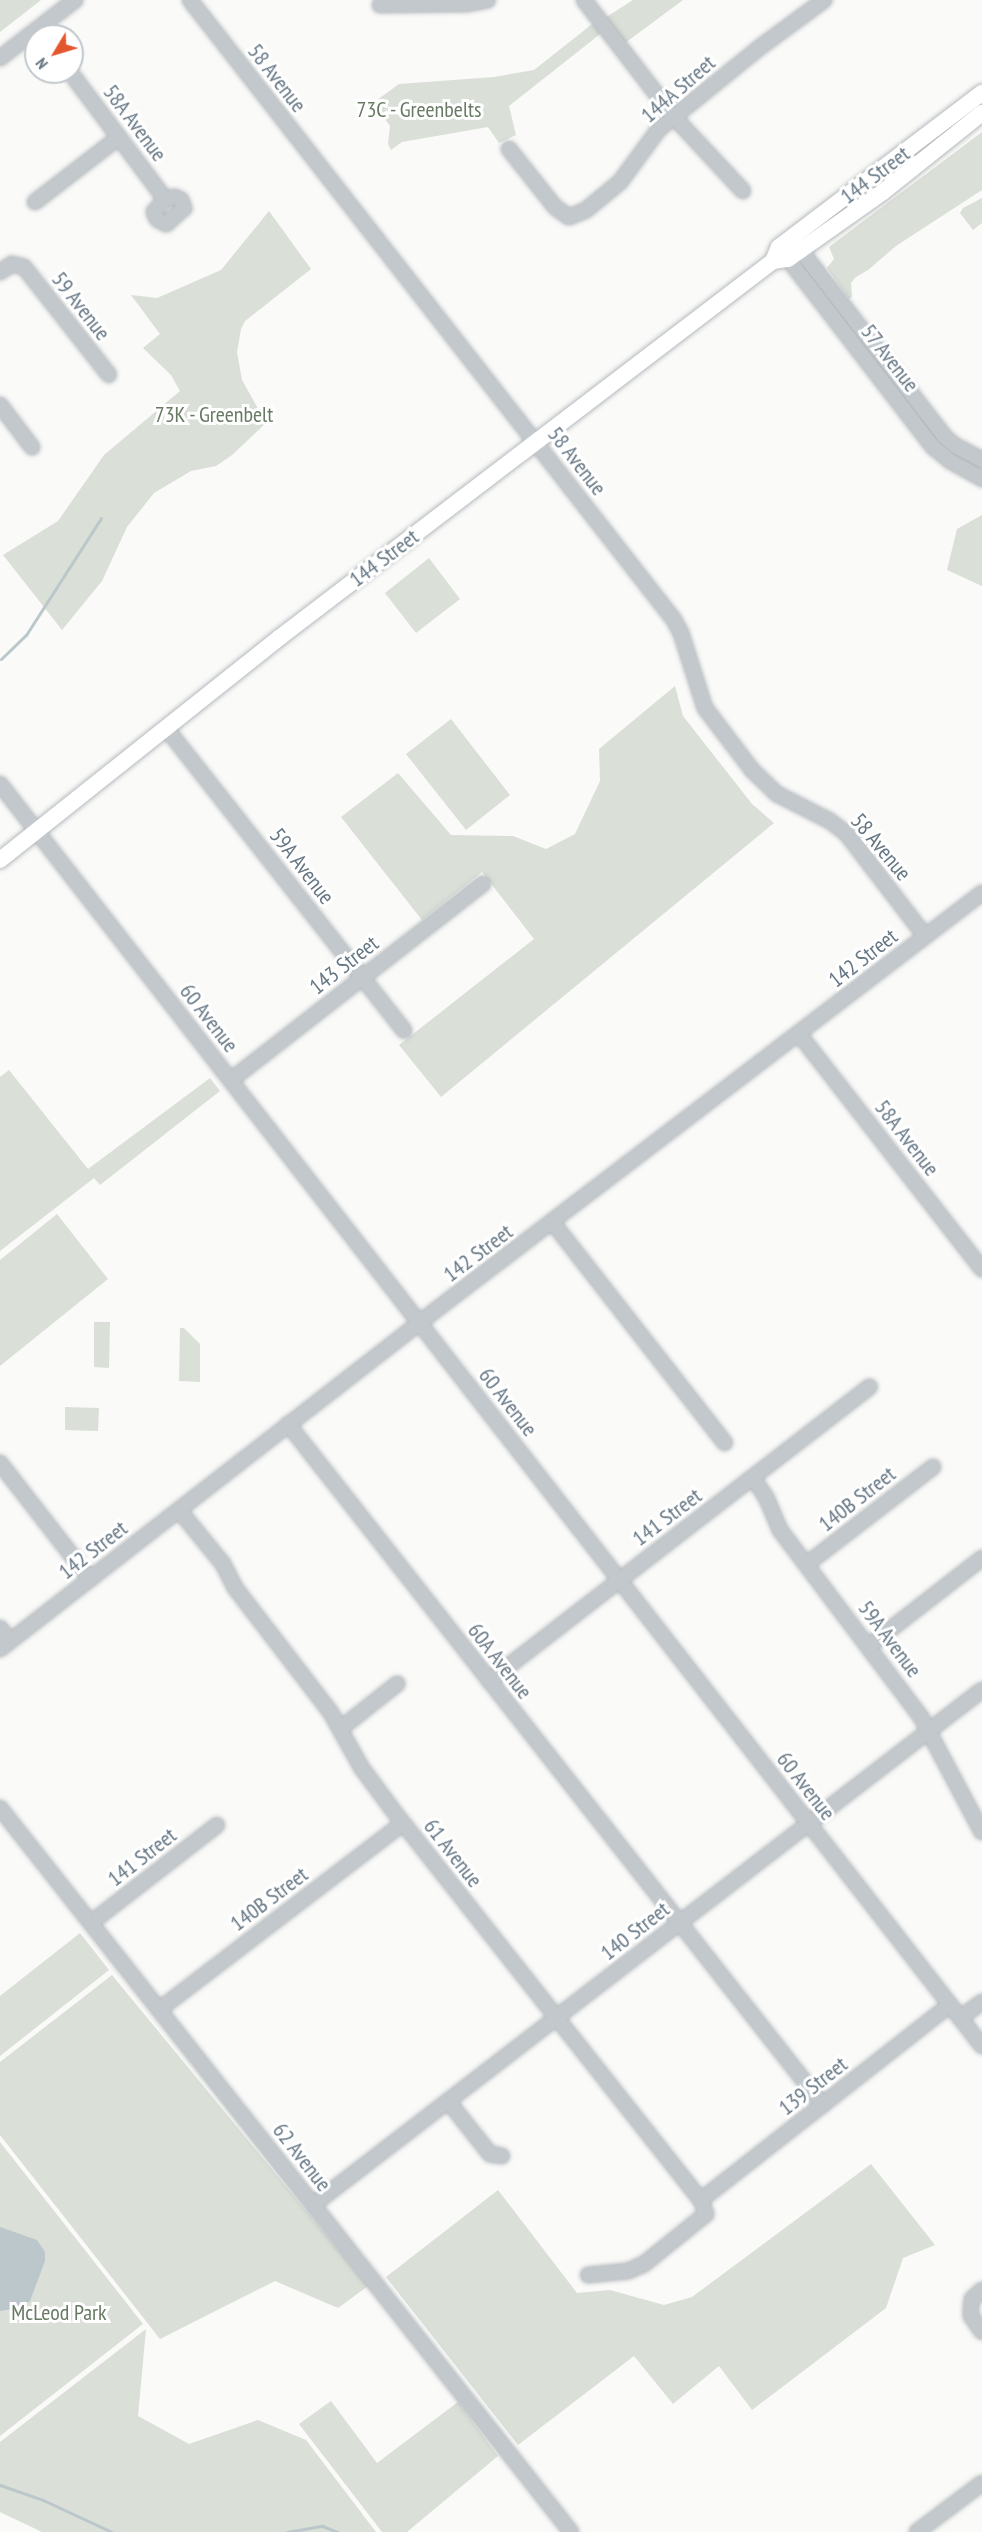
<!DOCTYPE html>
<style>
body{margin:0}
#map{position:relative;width:982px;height:2532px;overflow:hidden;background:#fafaf8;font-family:"PT Sans Narrow",sans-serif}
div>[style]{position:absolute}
.green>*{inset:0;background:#dadfd7}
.water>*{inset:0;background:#bbc7cb}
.stream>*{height:3px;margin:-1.5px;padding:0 1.5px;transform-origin:1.5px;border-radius:1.5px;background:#bbc7cb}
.roads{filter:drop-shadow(0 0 2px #b5babe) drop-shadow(0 0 2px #b5babe)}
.minor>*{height:14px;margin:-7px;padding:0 7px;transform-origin:7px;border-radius:7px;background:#c3c8cc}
.major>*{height:16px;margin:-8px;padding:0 8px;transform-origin:8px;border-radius:8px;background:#fff}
span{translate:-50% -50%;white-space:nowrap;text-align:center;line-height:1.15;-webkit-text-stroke:6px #fff;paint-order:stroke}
.street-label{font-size:22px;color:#657683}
.park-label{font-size:22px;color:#687a64}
.north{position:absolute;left:24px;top:24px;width:60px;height:60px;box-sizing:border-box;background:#fff;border:2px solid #c1c8cd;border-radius:50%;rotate:232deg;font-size:16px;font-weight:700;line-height:24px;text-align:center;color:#657683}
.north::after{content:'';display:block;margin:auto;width:21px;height:27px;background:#e4572e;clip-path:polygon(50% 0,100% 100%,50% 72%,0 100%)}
</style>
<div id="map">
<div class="green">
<div style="clip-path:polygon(0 0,41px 0,0 32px)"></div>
<div style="clip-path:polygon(633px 0,683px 0,621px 46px,602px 20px)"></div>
<div style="clip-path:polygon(596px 21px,604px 31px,509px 106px,516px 135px,499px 143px,488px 127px,402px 142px,391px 150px,388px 144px,390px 126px,373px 103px,399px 84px,494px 77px,534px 70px)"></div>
<div style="clip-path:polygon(982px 132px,982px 190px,896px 246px,868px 270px,856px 277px,851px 283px,852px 297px,849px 299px,827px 268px,834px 259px,829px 247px)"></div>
<div style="clip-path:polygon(982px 198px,982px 223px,973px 230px,960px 213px,963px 208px)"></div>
<div style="clip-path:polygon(269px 211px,311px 269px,245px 321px,241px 329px,237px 352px,242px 380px,266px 423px,232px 455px,216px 466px,191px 471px,154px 493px,127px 527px,102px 581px,62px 630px,3px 555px,58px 521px,104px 455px,180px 391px,171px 375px,143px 348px,160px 334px,131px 295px,157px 298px,221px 270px)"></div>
<div style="clip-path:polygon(982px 515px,982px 586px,947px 570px,957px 529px)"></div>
<div style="clip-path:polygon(429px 558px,460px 599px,416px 633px,385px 593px)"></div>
<div style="clip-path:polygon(675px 686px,683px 716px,752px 804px,774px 823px,441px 1097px,399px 1045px,534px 939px,482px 872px,422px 920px,341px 817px,398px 773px,451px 835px,513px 836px,546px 849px,575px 834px,600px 781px,599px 749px)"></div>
<div style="clip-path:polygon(451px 719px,510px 795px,466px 830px,406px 754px)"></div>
<div style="clip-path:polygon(9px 1070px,88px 1169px,210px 1078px,220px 1091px,100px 1185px,94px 1178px,0 1251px,0 1077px)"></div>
<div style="clip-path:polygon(57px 1214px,108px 1279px,0 1366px,0 1260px)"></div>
<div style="clip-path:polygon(94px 1322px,110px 1322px,109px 1368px,94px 1367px)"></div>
<div style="clip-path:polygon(180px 1328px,184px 1328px,200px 1344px,200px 1382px,179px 1381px)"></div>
<div style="clip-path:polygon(65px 1407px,99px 1408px,98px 1431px,65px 1430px)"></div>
<div style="clip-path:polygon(80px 1933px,109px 1970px,0 2056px,0 1996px)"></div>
<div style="clip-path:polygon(112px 1975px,368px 2286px,338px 2308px,275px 2281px,160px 2339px,0 2135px,0 2062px)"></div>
<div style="clip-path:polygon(0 2142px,143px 2324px,0 2436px)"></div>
<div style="clip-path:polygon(871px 2164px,935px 2245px,903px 2258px,886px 2308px,752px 2410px,719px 2366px,673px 2404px,634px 2356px,518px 2445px,386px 2277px,498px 2190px,577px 2293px,610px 2290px,664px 2305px,692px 2297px)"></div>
<div style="clip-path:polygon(146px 2329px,138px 2416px,189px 2444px,258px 2420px,306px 2440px,376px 2532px,42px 2532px,0 2512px,0 2442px)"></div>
<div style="clip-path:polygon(331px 2401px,377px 2463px,458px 2402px,498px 2456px,407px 2532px,382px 2532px,299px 2424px)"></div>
</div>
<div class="water">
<div style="clip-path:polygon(0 2227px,37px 2240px,45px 2252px,45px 2261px,30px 2301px,20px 2308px,0 2311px)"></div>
</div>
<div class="stream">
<div style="left:1px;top:659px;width:35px;rotate:-44deg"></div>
<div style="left:26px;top:635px;width:139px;rotate:-57.3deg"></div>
<div style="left:0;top:2485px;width:46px;rotate:19.2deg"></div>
<div style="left:43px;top:2500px;width:76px;rotate:24.9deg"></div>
<div style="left:287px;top:2532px;width:36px;rotate:-10deg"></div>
<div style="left:322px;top:2526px;width:17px;rotate:21deg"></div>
</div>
<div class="roads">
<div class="minor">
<div style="left:190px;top:0;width:787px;rotate:52.02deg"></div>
<div style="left:674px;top:620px;width:15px;rotate:62deg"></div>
<div style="left:681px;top:633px;width:79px;rotate:72.3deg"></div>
<div style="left:705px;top:708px;width:78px;rotate:52.8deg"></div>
<div style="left:752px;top:770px;width:35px;rotate:44deg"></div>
<div style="left:777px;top:794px;width:59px;rotate:27deg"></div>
<div style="left:830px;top:821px;width:20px;rotate:37deg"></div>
<div style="left:846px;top:833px;width:130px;rotate:52.5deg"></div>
<div style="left:584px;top:0;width:148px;rotate:52.4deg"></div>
<div style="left:674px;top:117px;width:101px;rotate:47deg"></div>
<div style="left:380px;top:5px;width:86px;rotate:-0.7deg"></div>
<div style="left:466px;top:4px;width:22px;rotate:-10deg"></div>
<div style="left:0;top:58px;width:95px;rotate:-37.7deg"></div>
<div style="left:70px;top:72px;width:159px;rotate:53.2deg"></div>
<div style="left:165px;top:199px;width:10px;rotate:-11deg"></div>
<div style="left:175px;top:197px;width:7px;rotate:27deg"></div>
<div style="left:181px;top:200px;width:9px;rotate:69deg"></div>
<div style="left:184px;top:208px;width:24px;rotate:138deg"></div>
<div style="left:166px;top:224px;width:10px;rotate:-151deg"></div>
<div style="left:157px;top:219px;width:8px;rotate:-113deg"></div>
<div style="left:154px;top:212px;width:17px;rotate:-50deg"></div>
<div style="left:509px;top:149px;width:74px;rotate:51.6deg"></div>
<div style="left:555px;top:207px;width:17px;rotate:36deg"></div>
<div style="left:569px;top:217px;width:18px;rotate:-22deg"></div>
<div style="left:586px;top:210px;width:44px;rotate:-39.5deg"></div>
<div style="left:620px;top:182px;width:66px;rotate:-53.7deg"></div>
<div style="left:659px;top:129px;width:129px;rotate:-39deg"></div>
<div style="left:759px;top:48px;width:81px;rotate:-36.4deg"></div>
<div style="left:35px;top:202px;width:106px;rotate:-37.7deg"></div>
<div style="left:795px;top:243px;width:245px;rotate:52.3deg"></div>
<div style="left:945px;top:437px;width:12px;rotate:42deg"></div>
<div style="left:954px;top:445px;width:32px;rotate:28deg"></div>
<div style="left:782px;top:251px;width:247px;rotate:52.4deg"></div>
<div style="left:933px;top:447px;width:22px;rotate:39deg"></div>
<div style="left:950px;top:461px;width:37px;rotate:29deg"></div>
<div style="left:0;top:272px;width:14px;rotate:-34deg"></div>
<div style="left:12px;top:264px;width:12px;rotate:14deg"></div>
<div style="left:24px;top:267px;width:137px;rotate:51.8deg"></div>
<div style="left:0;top:405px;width:53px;rotate:52.7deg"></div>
<div style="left:166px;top:728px;width:385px;rotate:51.8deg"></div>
<div style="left:0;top:784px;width:1599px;rotate:52.11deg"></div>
<div style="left:799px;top:1034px;width:298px;rotate:52.1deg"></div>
<div style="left:231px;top:1080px;width:319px;rotate:-37.9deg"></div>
<div style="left:553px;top:1223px;width:279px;rotate:52deg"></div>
<div style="left:288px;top:1424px;width:866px;rotate:51.85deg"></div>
<div style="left:0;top:1463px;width:147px;rotate:52.2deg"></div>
<div style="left:753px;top:1478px;width:23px;rotate:56deg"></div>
<div style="left:766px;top:1497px;width:36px;rotate:67deg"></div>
<div style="left:780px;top:1530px;width:234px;rotate:53deg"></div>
<div style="left:921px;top:1717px;width:130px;rotate:62.1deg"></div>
<div style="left:179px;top:1510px;width:70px;rotate:50.8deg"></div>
<div style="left:223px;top:1564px;width:28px;rotate:63deg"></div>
<div style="left:236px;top:1589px;width:156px;rotate:52.5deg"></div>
<div style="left:331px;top:1713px;width:62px;rotate:60.9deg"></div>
<div style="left:361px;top:1767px;width:57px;rotate:53.5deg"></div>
<div style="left:395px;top:1813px;width:493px;rotate:51.7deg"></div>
<div style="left:701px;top:2200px;width:15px;rotate:70deg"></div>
<div style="left:706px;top:2214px;width:80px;rotate:141.1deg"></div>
<div style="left:644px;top:2264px;width:17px;rotate:156deg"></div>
<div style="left:628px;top:2271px;width:40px;rotate:174.3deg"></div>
<div style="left:807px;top:1564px;width:159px;rotate:-37.6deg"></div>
<div style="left:0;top:1628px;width:16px;rotate:52deg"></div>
<div style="left:869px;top:1646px;width:143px;rotate:-37.9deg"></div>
<div style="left:0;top:1649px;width:547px;rotate:-37.87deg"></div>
<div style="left:432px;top:1313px;width:692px;rotate:-37.37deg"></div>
<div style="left:489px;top:1681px;width:481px;rotate:-37.7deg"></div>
<div style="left:340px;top:1729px;width:73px;rotate:-38.3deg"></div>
<div style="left:0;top:1808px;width:922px;rotate:51.74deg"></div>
<div style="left:92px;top:1922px;width:158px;rotate:-37.8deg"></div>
<div style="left:160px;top:2009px;width:306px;rotate:-37.4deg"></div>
<div style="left:960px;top:2018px;width:27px;rotate:-36deg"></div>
<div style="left:448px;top:2101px;width:68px;rotate:51.6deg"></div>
<div style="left:490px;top:2154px;width:12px;rotate:9deg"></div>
<div style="left:701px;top:2200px;width:316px;rotate:-38.1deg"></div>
<div style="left:313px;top:2205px;width:844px;rotate:-37.59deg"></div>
<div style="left:982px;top:2290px;width:13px;rotate:138deg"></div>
<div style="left:972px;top:2299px;width:9px;rotate:96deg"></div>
<div style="left:971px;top:2308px;width:8px;rotate:90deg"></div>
<div style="left:971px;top:2316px;width:19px;rotate:55deg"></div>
<div style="left:917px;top:2532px;width:81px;rotate:-37deg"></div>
</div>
<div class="major">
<div style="left:773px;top:261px;width:15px;rotate:-8deg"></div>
<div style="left:788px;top:259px;width:116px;rotate:-35.2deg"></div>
<div style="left:883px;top:192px;width:127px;rotate:-38.6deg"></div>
<div style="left:0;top:860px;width:357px;rotate:-38.5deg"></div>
<div style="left:279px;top:638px;width:621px;rotate:-37.35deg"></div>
<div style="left:773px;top:261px;width:15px;rotate:-67deg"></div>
<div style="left:779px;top:247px;width:255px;rotate:-37.2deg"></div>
</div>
</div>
<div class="street-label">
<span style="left:277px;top:78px;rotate:52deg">58 Avenue</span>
<span style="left:678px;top:89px;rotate:-41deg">144A Street</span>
<span style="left:135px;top:123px;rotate:53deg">58A Avenue</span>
<span style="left:875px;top:175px;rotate:-37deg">144 Street</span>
<span style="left:81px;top:306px;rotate:52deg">59 Avenue</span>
<span style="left:890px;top:358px;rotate:52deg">57 Avenue</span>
<span style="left:577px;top:461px;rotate:52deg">58 Avenue</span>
<span style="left:384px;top:558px;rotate:-37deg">144 Street</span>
<span style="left:881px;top:847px;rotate:50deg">58 Avenue</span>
<span style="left:302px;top:866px;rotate:52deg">59A Avenue</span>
<span style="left:863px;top:958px;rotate:-38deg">142 Street</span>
<span style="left:344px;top:965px;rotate:-38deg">143 Street</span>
<span style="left:209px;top:1018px;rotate:52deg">60 Avenue</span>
<span style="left:907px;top:1138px;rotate:52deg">58A Avenue</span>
<span style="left:478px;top:1253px;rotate:-37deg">142 Street</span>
<span style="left:508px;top:1402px;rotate:52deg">60 Avenue</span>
<span style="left:857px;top:1499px;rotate:-38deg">140B Street</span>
<span style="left:667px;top:1517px;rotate:-37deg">141 Street</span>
<span style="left:93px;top:1550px;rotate:-38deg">142 Street</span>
<span style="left:890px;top:1639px;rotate:53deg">59A Avenue</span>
<span style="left:500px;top:1661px;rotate:52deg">60A Avenue</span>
<span style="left:806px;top:1786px;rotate:52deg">60 Avenue</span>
<span style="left:453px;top:1853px;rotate:52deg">61 Avenue</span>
<span style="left:142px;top:1857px;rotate:-38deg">141 Street</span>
<span style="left:269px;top:1899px;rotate:-37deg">140B Street</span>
<span style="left:635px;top:1931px;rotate:-38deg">140 Street</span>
<span style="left:813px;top:2086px;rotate:-38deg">139 Street</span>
<span style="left:302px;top:2157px;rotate:52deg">62 Avenue</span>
</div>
<div class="park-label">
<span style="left:419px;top:110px">73C - Greenbelts</span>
<span style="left:214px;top:415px">73K - Greenbelt</span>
<span style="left:59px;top:2313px">McLeod Park</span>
</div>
<div class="north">N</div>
</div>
